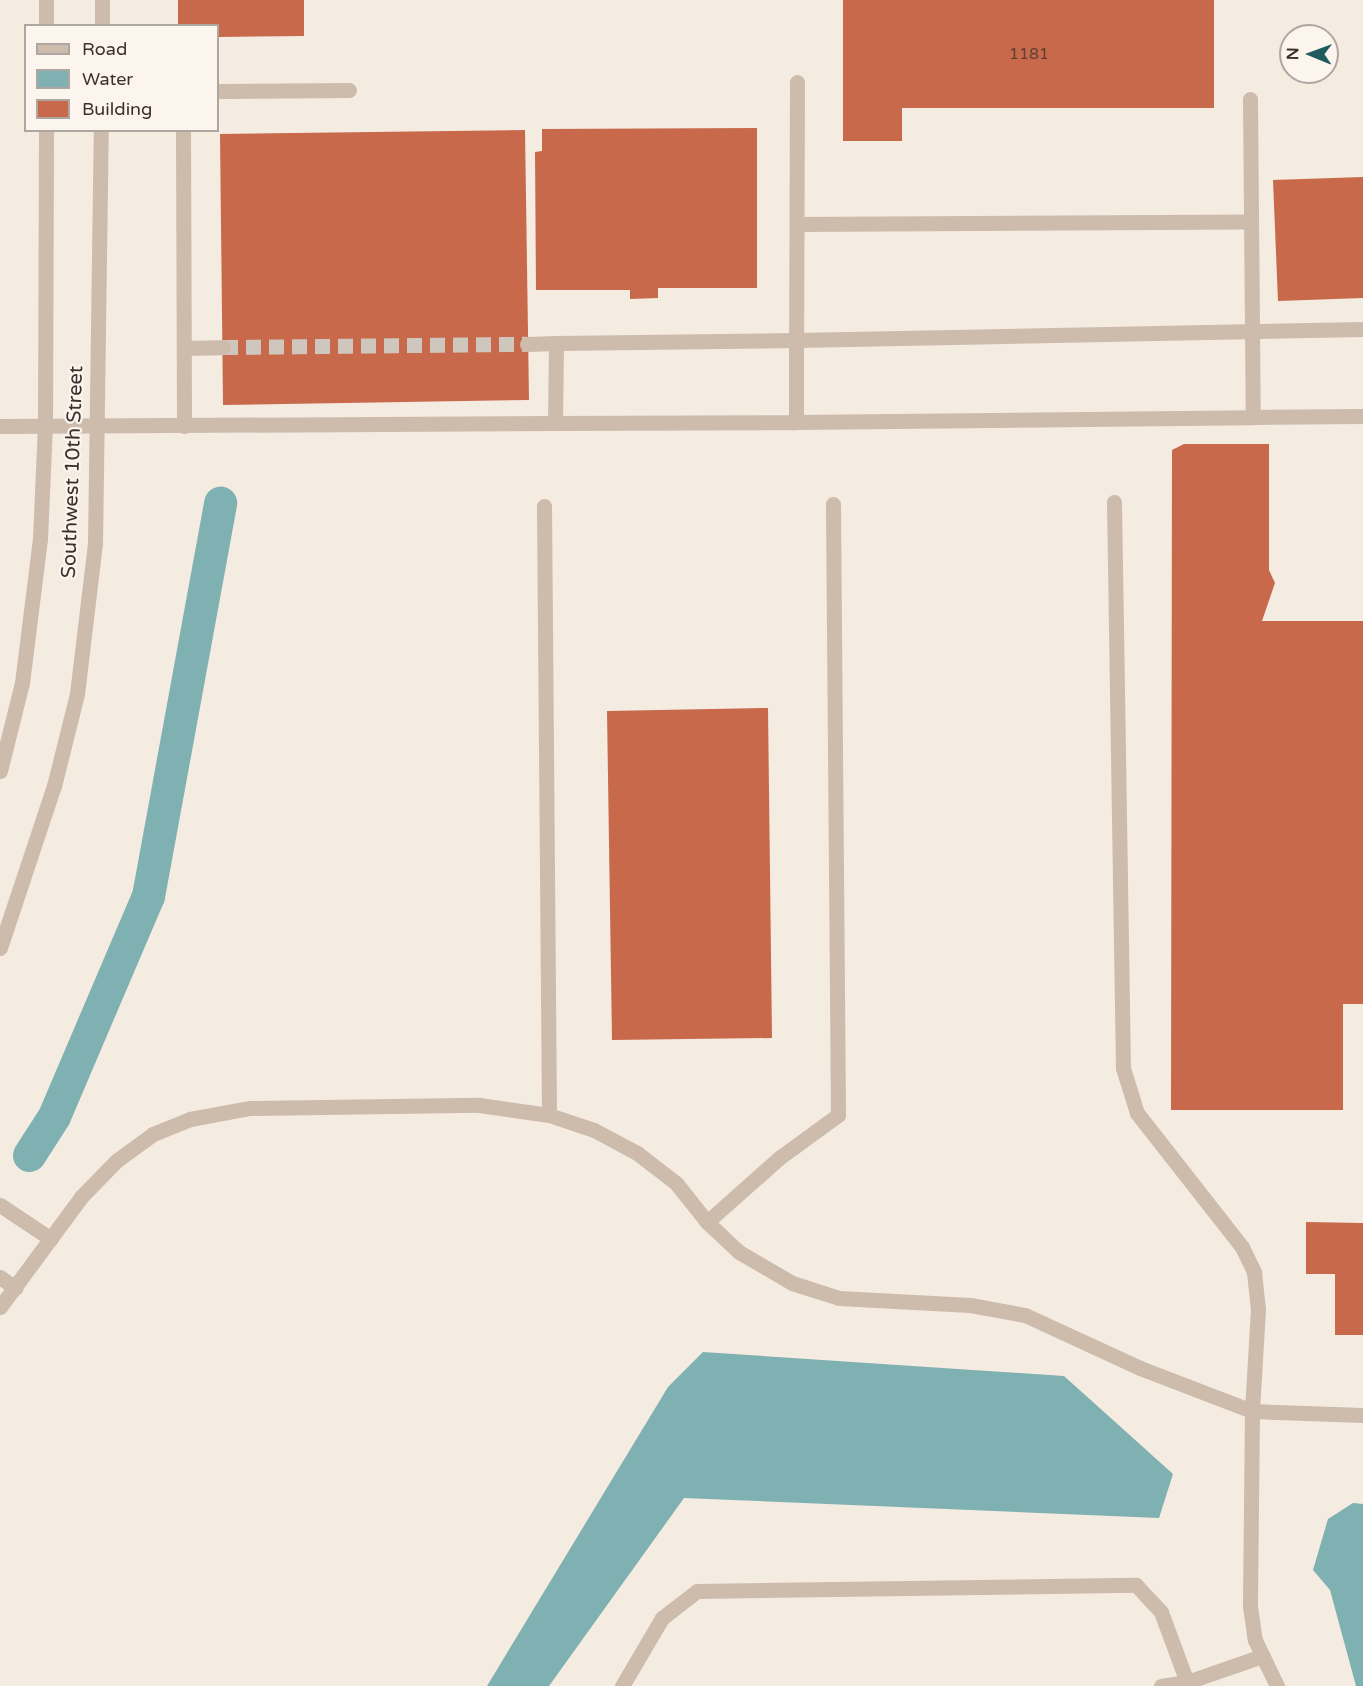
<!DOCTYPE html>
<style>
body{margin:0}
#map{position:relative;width:1363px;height:1686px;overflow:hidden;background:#f4ebe1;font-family:"Varela Round",sans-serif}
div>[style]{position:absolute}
.water>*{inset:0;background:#7fb0b2}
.canal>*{height:33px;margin:-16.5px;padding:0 16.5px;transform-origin:16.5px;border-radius:16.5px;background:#7fb0b2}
.building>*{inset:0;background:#c8694b}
.minor-tunnel>*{height:15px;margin-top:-7.5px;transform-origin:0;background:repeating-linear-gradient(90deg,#cfc6bd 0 15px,transparent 0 23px)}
.minor>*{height:15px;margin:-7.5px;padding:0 7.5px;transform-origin:7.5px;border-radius:7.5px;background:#cdbbac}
span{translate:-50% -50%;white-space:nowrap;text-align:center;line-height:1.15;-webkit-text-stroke:4.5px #fbf5ee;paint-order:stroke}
.number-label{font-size:16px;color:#5e3e33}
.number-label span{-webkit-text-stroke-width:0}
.street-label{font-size:20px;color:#3b302b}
.legend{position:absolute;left:24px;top:24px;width:195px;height:108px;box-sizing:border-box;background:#fbf5ee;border:2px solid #aea6a0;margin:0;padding:8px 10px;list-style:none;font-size:18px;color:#3b302b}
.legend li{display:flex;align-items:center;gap:12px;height:30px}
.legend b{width:30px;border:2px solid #aea6a0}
.north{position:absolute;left:1279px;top:24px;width:60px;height:60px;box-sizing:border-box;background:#fbf5ee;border:2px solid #aea6a0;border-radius:50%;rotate:271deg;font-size:16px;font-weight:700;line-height:24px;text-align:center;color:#3b302b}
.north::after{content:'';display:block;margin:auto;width:21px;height:27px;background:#1f5a5e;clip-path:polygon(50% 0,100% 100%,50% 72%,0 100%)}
</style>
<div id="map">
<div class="water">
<div style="clip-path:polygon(703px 1352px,1064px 1376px,1173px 1474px,1159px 1518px,684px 1498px,549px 1686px,487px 1686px,668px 1387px)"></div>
<div style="clip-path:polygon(1353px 1503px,1363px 1504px,1363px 1686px,1356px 1686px,1330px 1590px,1313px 1570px,1328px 1519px)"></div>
</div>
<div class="canal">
<div style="left:29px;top:1155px;width:46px;rotate:-57.3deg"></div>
<div style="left:54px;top:1116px;width:239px;rotate:-66.9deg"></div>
<div style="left:148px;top:896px;width:400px;rotate:-79.6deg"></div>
</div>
<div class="building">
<div style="clip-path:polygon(178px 0,304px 0,304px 36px,218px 37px,218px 26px,178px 26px)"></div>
<div style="clip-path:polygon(843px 0,1214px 0,1214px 108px,902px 108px,902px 141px,843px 141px)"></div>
<div style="clip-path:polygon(757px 128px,757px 288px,658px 288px,658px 298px,630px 299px,630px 290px,536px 290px,535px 152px,542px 151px,542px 129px)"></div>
<div style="clip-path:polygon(525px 130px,529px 400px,223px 405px,220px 134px)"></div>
<div style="clip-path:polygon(1363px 177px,1363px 298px,1278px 301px,1273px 180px)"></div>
<div style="clip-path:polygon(1184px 444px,1269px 444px,1269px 570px,1275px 583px,1262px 621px,1363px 621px,1363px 1004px,1343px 1004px,1343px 1110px,1171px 1110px,1172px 450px)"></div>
<div style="clip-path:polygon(768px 708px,772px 1038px,612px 1040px,607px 711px)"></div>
<div style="clip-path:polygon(1306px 1222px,1363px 1223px,1363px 1335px,1335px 1335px,1335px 1274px,1306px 1274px)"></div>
</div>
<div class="minor-tunnel">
<div style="left:223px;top:347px;width:304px;rotate:-0.6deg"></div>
</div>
<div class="minor">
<div style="left:46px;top:26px;width:26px;rotate:-90deg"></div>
<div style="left:102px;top:26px;width:26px;rotate:-90deg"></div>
<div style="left:797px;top:82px;width:258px;rotate:90.2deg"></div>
<div style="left:796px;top:340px;width:567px;rotate:-1.11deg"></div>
<div style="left:218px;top:91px;width:131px;rotate:-0.4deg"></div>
<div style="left:1250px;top:99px;width:318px;rotate:89.5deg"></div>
<div style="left:1253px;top:417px;width:110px;rotate:-0.5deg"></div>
<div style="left:183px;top:130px;width:296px;rotate:89.8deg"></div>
<div style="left:797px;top:224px;width:454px;rotate:-0.3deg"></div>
<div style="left:527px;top:344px;width:29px;rotate:-2deg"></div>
<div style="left:184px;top:348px;width:39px;rotate:-1deg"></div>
<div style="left:796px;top:422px;width:82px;rotate:-90deg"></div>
<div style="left:796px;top:340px;width:240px;rotate:179.3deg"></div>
<div style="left:556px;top:343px;width:80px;rotate:90.7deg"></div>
<div style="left:555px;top:423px;width:241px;rotate:-0.2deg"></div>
<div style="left:796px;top:422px;width:457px;rotate:-0.6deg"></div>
<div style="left:0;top:426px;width:555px;rotate:-0.31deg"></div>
<div style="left:1114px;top:502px;width:566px;rotate:89.09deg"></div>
<div style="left:1123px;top:1068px;width:47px;rotate:72.7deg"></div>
<div style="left:1137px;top:1113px;width:170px;rotate:51.9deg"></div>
<div style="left:1242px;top:1247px;width:28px;rotate:64deg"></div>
<div style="left:1254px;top:1272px;width:37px;rotate:84deg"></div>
<div style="left:1258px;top:1309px;width:102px;rotate:93.4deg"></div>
<div style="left:1252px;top:1411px;width:195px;rotate:90.6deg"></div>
<div style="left:1250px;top:1606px;width:34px;rotate:82deg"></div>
<div style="left:1255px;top:1640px;width:51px;rotate:64.4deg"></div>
<div style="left:544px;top:506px;width:609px;rotate:89.53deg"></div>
<div style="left:0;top:771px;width:91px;rotate:-76deg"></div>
<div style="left:22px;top:683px;width:145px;rotate:-82.9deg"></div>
<div style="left:40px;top:539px;width:113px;rotate:-87.5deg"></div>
<div style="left:45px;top:426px;width:296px;rotate:-89.8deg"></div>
<div style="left:0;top:948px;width:171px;rotate:-71.6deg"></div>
<div style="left:54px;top:786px;width:95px;rotate:-76deg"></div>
<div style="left:77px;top:694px;width:151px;rotate:-83.2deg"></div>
<div style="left:95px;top:544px;width:414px;rotate:-89.2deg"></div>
<div style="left:0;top:1205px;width:61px;rotate:33.7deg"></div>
<div style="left:707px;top:1222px;width:96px;rotate:-41.6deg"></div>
<div style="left:779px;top:1158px;width:73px;rotate:-36.1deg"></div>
<div style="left:838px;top:1115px;width:611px;rotate:-90.47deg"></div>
<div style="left:0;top:1277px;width:19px;rotate:36deg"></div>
<div style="left:0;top:1307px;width:137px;rotate:-53.6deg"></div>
<div style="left:81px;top:1197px;width:50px;rotate:-45.8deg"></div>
<div style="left:116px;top:1161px;width:46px;rotate:-36.1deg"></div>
<div style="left:153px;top:1134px;width:40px;rotate:-22deg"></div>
<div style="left:190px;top:1119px;width:61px;rotate:-10.4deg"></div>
<div style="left:250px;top:1108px;width:229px;rotate:-0.8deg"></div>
<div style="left:479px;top:1105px;width:71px;rotate:8.1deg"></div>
<div style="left:549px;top:1115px;width:47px;rotate:18.4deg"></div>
<div style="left:594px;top:1130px;width:49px;rotate:28.1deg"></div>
<div style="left:637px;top:1153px;width:49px;rotate:37.6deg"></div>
<div style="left:676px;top:1183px;width:50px;rotate:51.5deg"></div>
<div style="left:707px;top:1222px;width:44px;rotate:43.2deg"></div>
<div style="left:739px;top:1252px;width:61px;rotate:30.3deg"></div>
<div style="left:792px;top:1283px;width:49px;rotate:17.7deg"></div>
<div style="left:839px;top:1298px;width:131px;rotate:3.1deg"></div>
<div style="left:970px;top:1305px;width:56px;rotate:10.3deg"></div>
<div style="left:1025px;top:1315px;width:127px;rotate:24.7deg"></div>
<div style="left:1140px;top:1368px;width:120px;rotate:21deg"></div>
<div style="left:1252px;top:1411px;width:111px;rotate:2.1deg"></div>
<div style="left:622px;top:1686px;width:79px;rotate:-59.5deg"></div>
<div style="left:662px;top:1618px;width:44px;rotate:-37.6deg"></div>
<div style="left:697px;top:1591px;width:439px;rotate:-0.8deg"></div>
<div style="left:1136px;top:1585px;width:37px;rotate:47deg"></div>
<div style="left:1161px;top:1612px;width:75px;rotate:69.6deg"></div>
<div style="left:1187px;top:1682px;width:79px;rotate:-19.1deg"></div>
<div style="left:1161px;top:1686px;width:26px;rotate:-9deg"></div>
<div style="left:1187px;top:1682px;width:4px;rotate:76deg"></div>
</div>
<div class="number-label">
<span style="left:1029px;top:54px">1181</span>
</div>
<div class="street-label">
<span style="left:73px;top:472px;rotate:-88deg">Southwest 10th Street</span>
</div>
<ul class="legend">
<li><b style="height:8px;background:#cdbbac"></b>Road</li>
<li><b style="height:16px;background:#7fb0b2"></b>Water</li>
<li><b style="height:16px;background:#c8694b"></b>Building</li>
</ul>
<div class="north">N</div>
</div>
